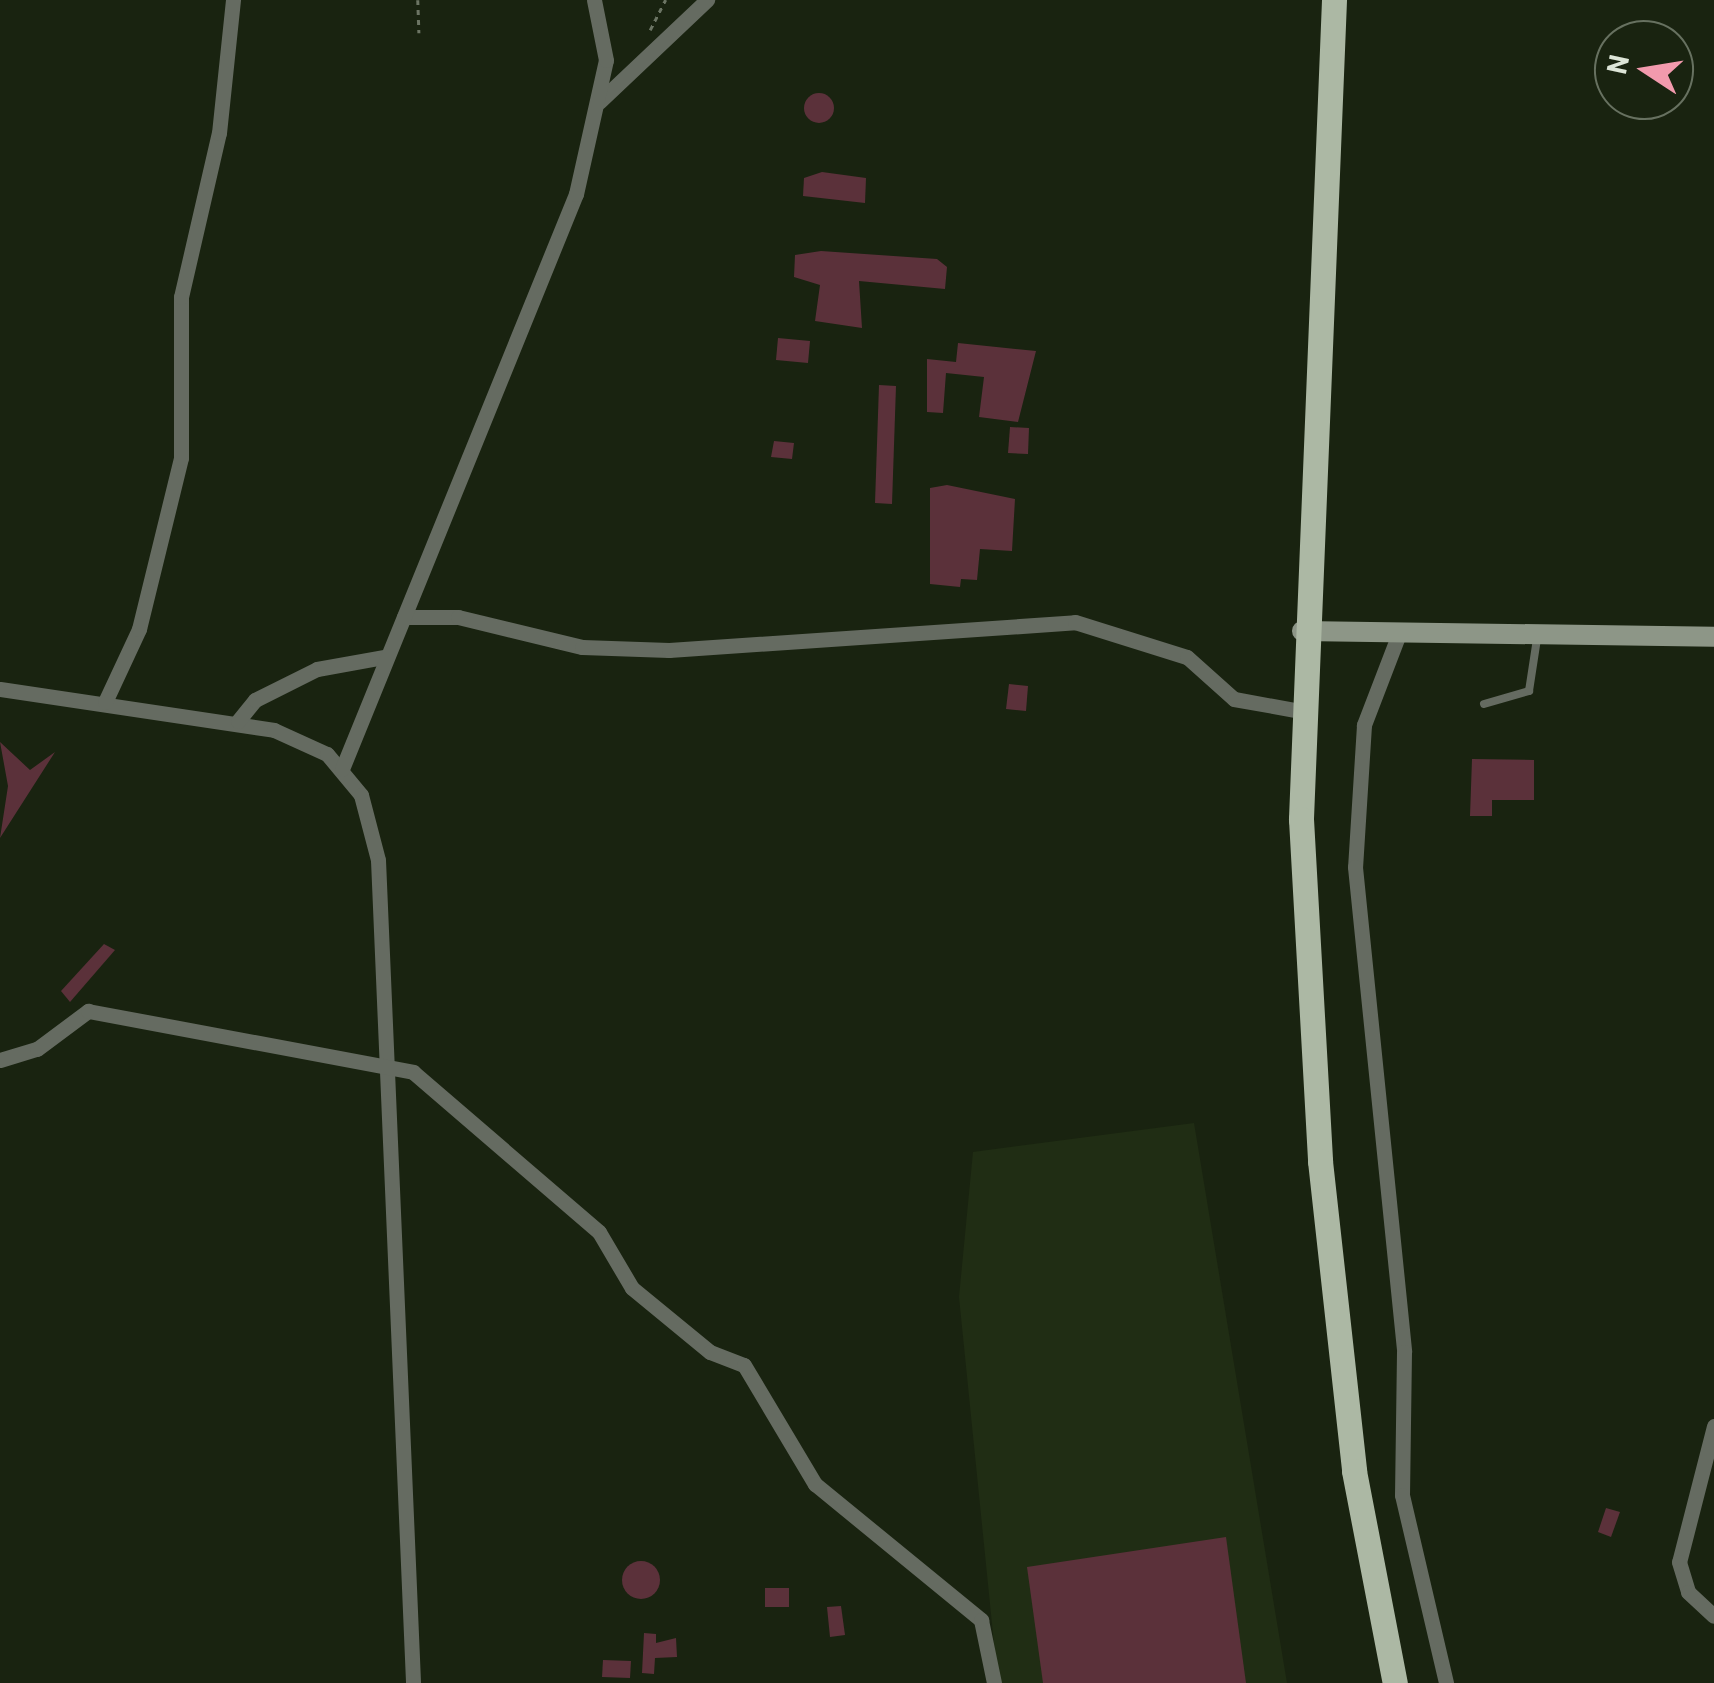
<!DOCTYPE html>
<style>
body{margin:0}
#map{position:relative;width:1714px;height:1683px;overflow:hidden;background:#192310;font-family:Barlow,sans-serif}
div>[style]{position:absolute}
.built>*{inset:0;background:#202d14}
.building>*{inset:0;background:#5b313a}
.round{border-radius:50%}
.path>*{height:2.5px;margin-top:-1.25px;transform-origin:0;background:repeating-linear-gradient(90deg,#6c7564 0 5px,transparent 0 10px)}
.lane>*{height:8px;margin:-4px;padding:0 4px;transform-origin:4px;border-radius:4px;background:#656b61}
.street>*{height:15px;margin:-7.5px;padding:0 7.5px;transform-origin:7.5px;border-radius:7.5px;background:#656b61}
.secondary>*{height:20px;margin:-10px;padding:0 10px;transform-origin:10px;border-radius:10px;background:#8d9687}
.primary>*{height:25px;margin:-12.5px;padding:0 12.5px;transform-origin:12.5px;border-radius:12.5px;background:#acb8a4}
span{translate:-50% -50%;white-space:nowrap;text-align:center;line-height:1.15;-webkit-text-stroke:10px #192310;paint-order:stroke}
.north{position:absolute;left:1594px;top:20px;width:100px;height:100px;box-sizing:border-box;background:#192310;border:2px solid #677160;border-radius:50%;rotate:282deg;font-size:28px;font-weight:700;line-height:40px;text-align:center;color:#dde5d8}
.north::after{content:'';display:block;margin:auto;width:35px;height:45px;background:#f29aad;clip-path:polygon(50% 0,100% 100%,50% 72%,0 100%)}
</style>
<div id="map">
<div class="built">
<div style="clip-path:polygon(1194px 1123px,1287px 1683px,998px 1683px,959px 1297px,973px 1152px)"></div>
</div>
<div class="building">
<div class="round" style="left:804px;top:93px;width:30px;height:30px"></div>
<div style="clip-path:polygon(822px 172px,866px 178px,865px 203px,803px 196px,804px 178px)"></div>
<div style="clip-path:polygon(821px 251px,937px 259px,947px 267px,945px 289px,859px 281px,862px 328px,815px 321px,820px 285px,794px 277px,795px 255px)"></div>
<div style="clip-path:polygon(778px 338px,810px 341px,808px 363px,776px 360px)"></div>
<div style="clip-path:polygon(958px 343px,1036px 351px,1018px 422px,979px 417px,984px 377px,946px 373px,943px 413px,927px 412px,927px 359px,956px 362px)"></div>
<div style="clip-path:polygon(879px 385px,896px 386px,892px 504px,875px 503px)"></div>
<div style="clip-path:polygon(1010px 427px,1029px 428px,1028px 454px,1008px 453px)"></div>
<div style="clip-path:polygon(774px 441px,794px 443px,792px 459px,771px 457px)"></div>
<div style="clip-path:polygon(947px 485px,1015px 499px,1012px 551px,980px 549px,977px 580px,961px 579px,960px 587px,930px 584px,930px 488px)"></div>
<div style="clip-path:polygon(1009px 684px,1028px 686px,1026px 711px,1006px 709px)"></div>
<div style="clip-path:polygon(0 742px,30px 770px,55px 752px,0 838px,8px 786px)"></div>
<div style="clip-path:polygon(1472px 759px,1534px 760px,1534px 800px,1492px 800px,1492px 816px,1470px 816px)"></div>
<div style="clip-path:polygon(104px 944px,115px 950px,70px 1002px,61px 991px)"></div>
<div style="clip-path:polygon(1606px 1508px,1620px 1512px,1611px 1537px,1598px 1532px)"></div>
<div style="clip-path:polygon(1226px 1537px,1246px 1683px,1043px 1683px,1027px 1567px)"></div>
<div class="round" style="left:622px;top:1561px;width:38px;height:38px"></div>
<div style="clip-path:polygon(765px 1588px,789px 1588px,789px 1607px,765px 1607px)"></div>
<div style="clip-path:polygon(841px 1606px,845px 1635px,830px 1637px,827px 1607px)"></div>
<div style="clip-path:polygon(644px 1633px,656px 1634px,656px 1643px,676px 1638px,677px 1657px,655px 1658px,654px 1674px,642px 1673px)"></div>
<div style="clip-path:polygon(603px 1660px,631px 1661px,630px 1678px,602px 1677px)"></div>
</div>
<div class="path">
<div style="left:418px;top:0;width:33px;rotate:88deg"></div>
<div style="left:650px;top:30px;width:34px;rotate:-63deg"></div>
</div>
<div class="lane">
<div style="left:1484px;top:704px;width:47px;rotate:-16.1deg"></div>
<div style="left:1529px;top:691px;width:53px;rotate:-81.3deg"></div>
</div>
<div class="street">
<div style="left:599px;top:102px;width:149px;rotate:-43.4deg"></div>
<div style="left:404px;top:617px;width:54px"></div>
<div style="left:458px;top:617px;width:128px;rotate:13.6deg"></div>
<div style="left:582px;top:647px;width:87px;rotate:2deg"></div>
<div style="left:669px;top:650px;width:407px;rotate:-3.9deg"></div>
<div style="left:1075px;top:622px;width:117px;rotate:17.4deg"></div>
<div style="left:1187px;top:657px;width:63px;rotate:41.8deg"></div>
<div style="left:1234px;top:699px;width:68px;rotate:10.2deg"></div>
<div style="left:1400px;top:631px;width:101px;rotate:111deg"></div>
<div style="left:1364px;top:725px;width:142px;rotate:93.6deg"></div>
<div style="left:1355px;top:867px;width:487px;rotate:84.2deg"></div>
<div style="left:1404px;top:1352px;width:143px;rotate:90.8deg"></div>
<div style="left:1402px;top:1495px;width:193px;rotate:76.8deg"></div>
<div style="left:0;top:689px;width:277px;rotate:8.5deg"></div>
<div style="left:274px;top:730px;width:58px;rotate:24.4deg"></div>
<div style="left:327px;top:754px;width:53px;rotate:50.3deg"></div>
<div style="left:361px;top:795px;width:67px;rotate:75.3deg"></div>
<div style="left:378px;top:860px;width:824px;rotate:87.56deg"></div>
<div style="left:105px;top:702px;width:81px;rotate:-65deg"></div>
<div style="left:139px;top:629px;width:176px;rotate:-76.2deg"></div>
<div style="left:181px;top:458px;width:161px;rotate:-90deg"></div>
<div style="left:181px;top:297px;width:168px;rotate:-77deg"></div>
<div style="left:219px;top:133px;width:134px;rotate:-84deg"></div>
<div style="left:238px;top:721px;width:27px;rotate:-51deg"></div>
<div style="left:255px;top:700px;width:69px;rotate:-26.6deg"></div>
<div style="left:317px;top:669px;width:67px;rotate:-10.3deg"></div>
<div style="left:342px;top:769px;width:621px;rotate:-67.86deg"></div>
<div style="left:576px;top:194px;width:137px;rotate:-77.4deg"></div>
<div style="left:606px;top:60px;width:61px;rotate:-101.3deg"></div>
<div style="left:0;top:1060px;width:39px;rotate:-17deg"></div>
<div style="left:37px;top:1049px;width:64px;rotate:-36.7deg"></div>
<div style="left:88px;top:1011px;width:331px;rotate:10.6deg"></div>
<div style="left:413px;top:1072px;width:245px;rotate:40.7deg"></div>
<div style="left:599px;top:1232px;width:65px;rotate:59.5deg"></div>
<div style="left:632px;top:1288px;width:101px;rotate:39.4deg"></div>
<div style="left:710px;top:1352px;width:36px;rotate:21deg"></div>
<div style="left:744px;top:1365px;width:139px;rotate:59.2deg"></div>
<div style="left:815px;top:1484px;width:215px;rotate:39.3deg"></div>
<div style="left:981px;top:1620px;width:64px;rotate:78.3deg"></div>
<div style="left:1714px;top:1426px;width:140px;rotate:104.4deg"></div>
<div style="left:1679px;top:1562px;width:31px;rotate:73deg"></div>
<div style="left:1688px;top:1592px;width:35px;rotate:43deg"></div>
</div>
<div class="secondary">
<div style="left:1302px;top:631px;width:412px;rotate:0.8deg"></div>
</div>
<div class="primary">
<div style="left:1334px;top:0;width:820px;rotate:92.31deg"></div>
<div style="left:1301px;top:819px;width:343px;rotate:86.8deg"></div>
<div style="left:1320px;top:1161px;width:312px;rotate:83.7deg"></div>
<div style="left:1354px;top:1471px;width:216px;rotate:79.1deg"></div>
</div>
<div class="north">N</div>
</div>
